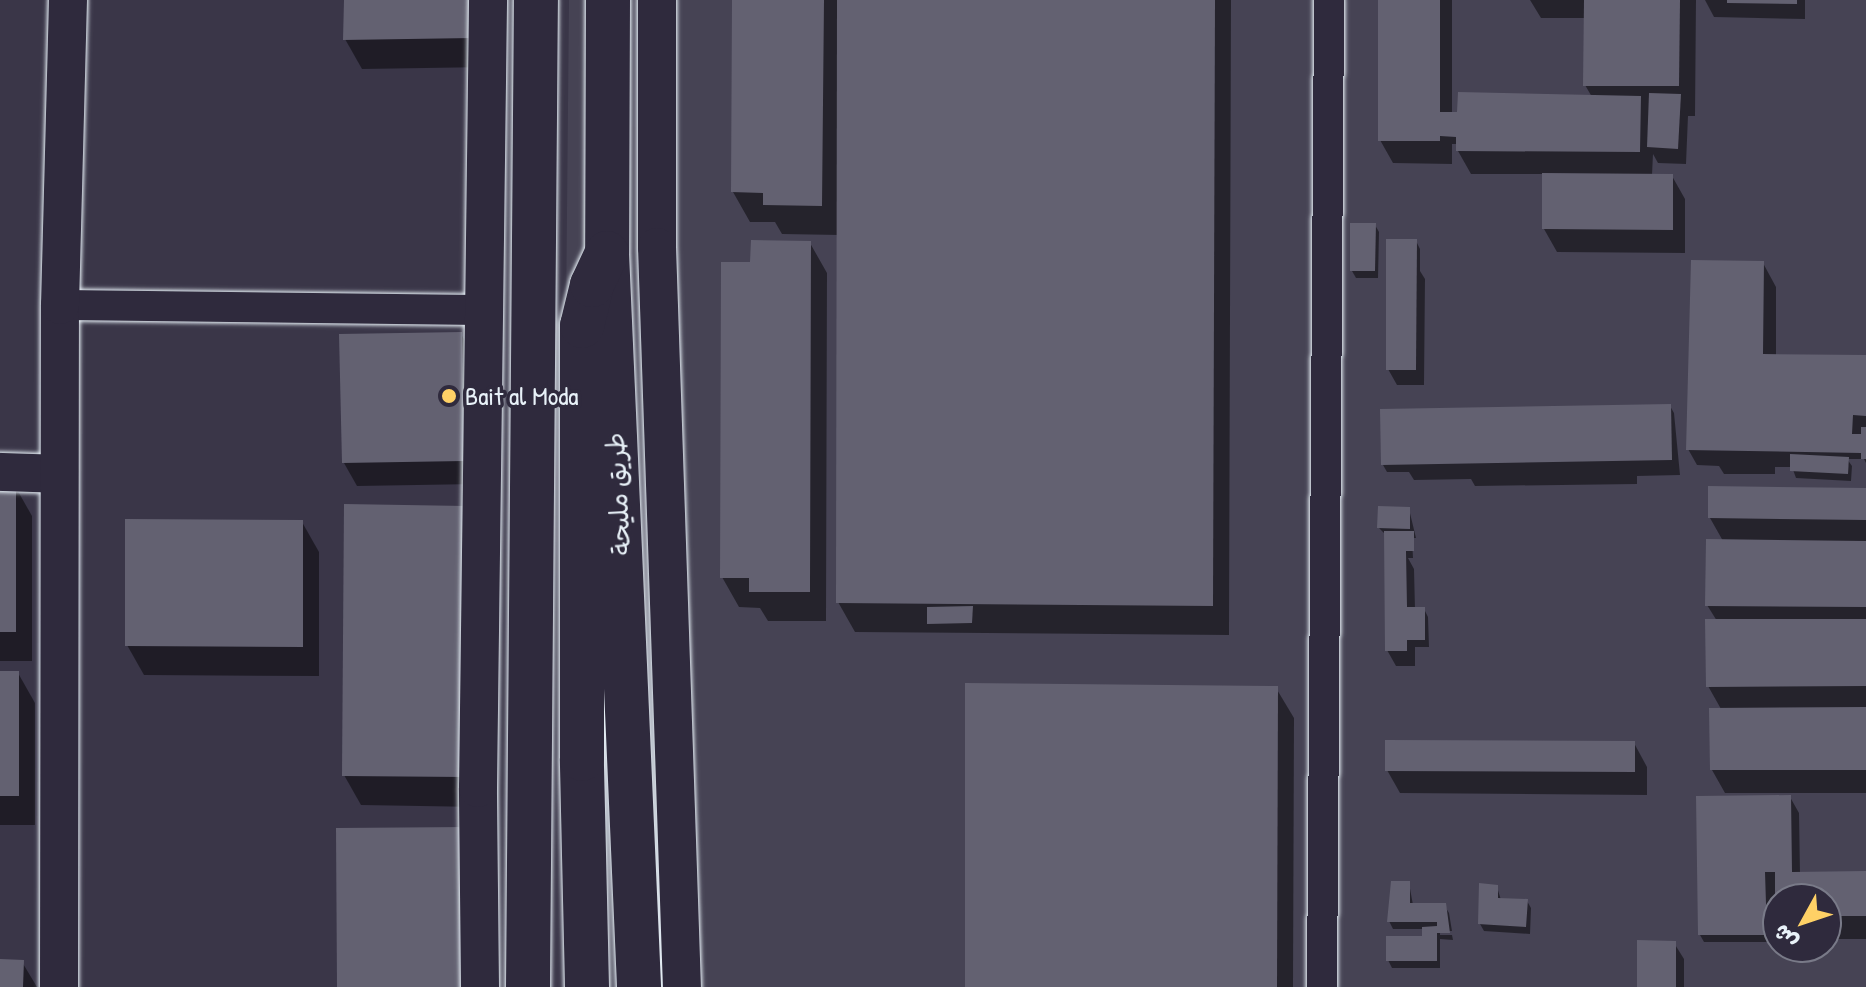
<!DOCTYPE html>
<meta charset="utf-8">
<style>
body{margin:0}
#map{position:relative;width:1866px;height:987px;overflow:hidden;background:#3a3648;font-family:"Patrick Hand","Playpen Sans Arabic",sans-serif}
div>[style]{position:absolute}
.built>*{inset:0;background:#464354}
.shadow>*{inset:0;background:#0007}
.building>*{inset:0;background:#636171}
.roads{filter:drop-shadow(0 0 2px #e8f1f8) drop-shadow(0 0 2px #e8f1f8)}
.minor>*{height:30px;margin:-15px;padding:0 15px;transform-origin:15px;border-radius:15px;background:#2f2a3d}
.tertiary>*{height:38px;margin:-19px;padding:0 19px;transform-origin:19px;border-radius:19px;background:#2f2a3d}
.primary>*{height:44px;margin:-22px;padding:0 22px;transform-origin:22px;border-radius:22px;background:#2f2a3d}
.motorway>*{height:44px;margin:-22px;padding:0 22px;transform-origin:22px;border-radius:22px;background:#2f2a3d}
.dots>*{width:22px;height:22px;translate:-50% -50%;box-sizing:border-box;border:4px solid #2f2a3d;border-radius:50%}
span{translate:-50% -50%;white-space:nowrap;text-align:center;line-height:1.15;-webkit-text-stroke:7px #2f2a3d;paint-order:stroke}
.poi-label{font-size:26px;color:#e8f1f8}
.left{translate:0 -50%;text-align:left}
.street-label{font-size:26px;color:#e8f1f8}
.north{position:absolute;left:1762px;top:883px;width:80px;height:80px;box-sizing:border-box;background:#2f2a3d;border:2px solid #797a88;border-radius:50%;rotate:230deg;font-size:22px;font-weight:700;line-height:32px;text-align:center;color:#e8f1f8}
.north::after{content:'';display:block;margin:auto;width:28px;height:36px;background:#ffd166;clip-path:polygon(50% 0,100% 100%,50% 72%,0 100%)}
</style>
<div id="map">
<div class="built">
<div style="clip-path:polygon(evenodd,569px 0,1866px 0,1866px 987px,570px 987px,565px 421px,569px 0,1778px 899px,1826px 899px,1826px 947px,1778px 947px,1778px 899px)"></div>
</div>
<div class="shadow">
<div style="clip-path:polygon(346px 0,489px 0,489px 67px,362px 69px,345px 39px)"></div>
<div style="clip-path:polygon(734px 0,1231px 0,1229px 635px,855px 632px,838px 602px,839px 235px,782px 234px,775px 222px,750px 222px,733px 192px)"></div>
<div style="clip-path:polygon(1380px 0,1452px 0,1452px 114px,1592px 97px,1585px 85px,1586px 18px,1541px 18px,1530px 0,1696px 0,1695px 116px,1688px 116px,1686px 164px,1658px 163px,1653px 154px,1652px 175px,1672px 176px,1685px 199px,1685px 253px,1557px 252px,1544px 229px,1544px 174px,1471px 174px,1458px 151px,1458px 144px,1452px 144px,1452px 164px,1393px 163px,1380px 140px)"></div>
<div style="clip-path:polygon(1705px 0,1805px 0,1805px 19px,1714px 17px)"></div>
<div style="clip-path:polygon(1375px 225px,1379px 232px,1378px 278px,1356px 278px,1352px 271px)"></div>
<div style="clip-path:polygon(1416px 241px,1420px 249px,1420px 271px,1425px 279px,1424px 385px,1397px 385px,1388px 369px)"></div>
<div style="clip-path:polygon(810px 243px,827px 273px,826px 621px,768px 621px,760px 608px,739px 607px,722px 577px)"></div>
<div style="clip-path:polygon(1763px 263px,1776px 287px,1776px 356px,1866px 357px,1866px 463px,1864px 459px,1847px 459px,1852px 466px,1851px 481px,1796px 478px,1792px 467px,1775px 467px,1775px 474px,1724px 474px,1719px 466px,1697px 465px,1688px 449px)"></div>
<div style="clip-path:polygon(461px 334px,474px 357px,477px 484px,357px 486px,344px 463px)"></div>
<div style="clip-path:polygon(1670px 406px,1674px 413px,1680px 475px,1637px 476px,1637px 484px,1475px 486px,1471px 479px,1414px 480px,1409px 472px,1387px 472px,1383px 465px)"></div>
<div style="clip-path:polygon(0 486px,15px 486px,32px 516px,32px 661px,0 661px)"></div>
<div style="clip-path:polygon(1866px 490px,1866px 793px,1725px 793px,1712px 770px,1721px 709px,1708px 686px,1717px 621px,1707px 605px,1723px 541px,1710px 518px)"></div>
<div style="clip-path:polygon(346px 506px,480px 807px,361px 805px,344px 775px)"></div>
<div style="clip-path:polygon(1409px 509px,1416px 538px,1412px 538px,1413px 558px,1408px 558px,1414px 569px,1415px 609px,1424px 609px,1428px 617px,1429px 647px,1415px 647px,1415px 666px,1396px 666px,1387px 650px,1386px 535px,1379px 528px)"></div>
<div style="clip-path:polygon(302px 522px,319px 552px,319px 676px,144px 675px,127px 645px)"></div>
<div style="clip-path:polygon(0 673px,18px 673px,35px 703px,35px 825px,0 825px)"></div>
<div style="clip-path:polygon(1276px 688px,1294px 718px,1293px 987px,967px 987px)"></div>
<div style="clip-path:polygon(1634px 743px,1647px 767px,1647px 795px,1400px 793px,1387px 770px)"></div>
<div style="clip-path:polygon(1790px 797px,1799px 813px,1800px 873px,1866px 873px,1866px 939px,1826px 939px,1826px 899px,1778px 899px,1778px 929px,1770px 929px,1770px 942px,1704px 942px,1700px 935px)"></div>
<div style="clip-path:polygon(1409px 883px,1413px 905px,1444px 905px,1449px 913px,1452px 931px,1440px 931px,1440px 935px,1452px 935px,1453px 940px,1440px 939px,1440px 968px,1392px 968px,1388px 960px,1424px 938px,1424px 929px,1393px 929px,1389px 921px)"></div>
<div style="clip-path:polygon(1497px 887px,1501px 900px,1527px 901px,1531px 908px,1530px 934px,1484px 931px,1480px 924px)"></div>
<div style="clip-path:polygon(1674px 943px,1684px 959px,1684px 987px,1639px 987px)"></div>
<div style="clip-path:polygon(0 961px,22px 962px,37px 987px,0 987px)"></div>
</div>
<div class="building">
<div style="clip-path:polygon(344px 0,473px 0,473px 38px,343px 40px)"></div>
<div style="clip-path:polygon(732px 0,824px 0,822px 206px,763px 205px,763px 193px,731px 192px)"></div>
<div style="clip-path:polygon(837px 0,1215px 0,1213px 606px,836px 603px)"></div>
<div style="clip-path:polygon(1378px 0,1440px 0,1440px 112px,1457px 112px,1458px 92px,1641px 96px,1640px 152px,1456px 151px,1456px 137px,1440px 136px,1440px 141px,1378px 141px)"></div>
<div style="clip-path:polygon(1584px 0,1680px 0,1679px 86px,1583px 86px)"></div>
<div style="clip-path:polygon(1727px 0,1797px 0,1797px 4px,1727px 3px)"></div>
<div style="clip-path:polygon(1649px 93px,1681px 94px,1678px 149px,1647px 147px)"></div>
<div style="clip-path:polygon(1542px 173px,1673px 174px,1673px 230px,1542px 229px)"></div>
<div style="clip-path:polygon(1350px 223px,1376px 223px,1375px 271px,1350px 271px)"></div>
<div style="clip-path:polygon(1386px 239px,1417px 239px,1416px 370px,1386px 370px)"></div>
<div style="clip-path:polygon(751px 240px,811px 241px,810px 592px,749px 592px,749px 578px,720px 578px,721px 262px,750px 262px)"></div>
<div style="clip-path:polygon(1691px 260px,1764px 261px,1763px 354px,1866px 355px,1866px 416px,1853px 415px,1852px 434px,1861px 434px,1861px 427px,1866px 427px,1866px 459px,1861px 459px,1861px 453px,1686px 450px)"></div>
<div style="clip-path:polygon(462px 332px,464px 461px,342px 463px,339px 334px)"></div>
<div style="clip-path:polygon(1671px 404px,1672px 460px,1381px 465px,1380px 409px)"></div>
<div style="clip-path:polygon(1790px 454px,1849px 457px,1848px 474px,1790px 471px)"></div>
<div style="clip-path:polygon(0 484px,16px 484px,16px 632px,0 632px)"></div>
<div style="clip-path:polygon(1708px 486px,1866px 488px,1866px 520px,1708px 518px)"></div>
<div style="clip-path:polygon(344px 504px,466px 506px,464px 777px,342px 776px)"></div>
<div style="clip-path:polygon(1378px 506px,1410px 507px,1410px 529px,1377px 528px)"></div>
<div style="clip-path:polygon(125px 519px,303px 520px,303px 647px,125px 646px)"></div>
<div style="clip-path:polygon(1384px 531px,1414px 531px,1414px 551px,1406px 551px,1407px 607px,1425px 607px,1425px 640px,1407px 640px,1407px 651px,1385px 651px)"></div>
<div style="clip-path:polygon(1706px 539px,1866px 541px,1866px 607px,1705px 606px)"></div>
<div style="clip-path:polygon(973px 606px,972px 623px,927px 624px,927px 607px)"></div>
<div style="clip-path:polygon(1705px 619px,1866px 619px,1866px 686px,1706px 687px)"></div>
<div style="clip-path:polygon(0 671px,19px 671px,19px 796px,0 796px)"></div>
<div style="clip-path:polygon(965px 683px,1278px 686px,1277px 987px,965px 987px)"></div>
<div style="clip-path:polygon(1866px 707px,1866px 770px,1710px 770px,1709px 708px)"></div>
<div style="clip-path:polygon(1385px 740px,1635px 741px,1635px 772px,1385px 771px)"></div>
<div style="clip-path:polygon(1791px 795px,1792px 872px,1866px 871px,1866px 916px,1826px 916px,1826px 899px,1775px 899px,1775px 872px,1765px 872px,1767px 935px,1698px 935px,1696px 796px)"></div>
<div style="clip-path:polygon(467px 827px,468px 987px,337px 987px,336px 828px)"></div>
<div style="clip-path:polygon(1391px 881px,1410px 881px,1410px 903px,1446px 903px,1450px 933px,1437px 933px,1437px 961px,1386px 961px,1386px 936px,1422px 936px,1422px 927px,1437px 926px,1437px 922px,1387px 922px)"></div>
<div style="clip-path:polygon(1479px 883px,1498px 885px,1498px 898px,1528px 899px,1526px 927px,1478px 924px)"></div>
<div style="clip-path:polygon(1637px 940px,1676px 941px,1676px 987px,1637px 987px)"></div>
<div style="clip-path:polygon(0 959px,24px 960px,23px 987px,0 987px)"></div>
</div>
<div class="roads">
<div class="minor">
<div style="left:60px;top:305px;width:424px;rotate:0.7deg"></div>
<div style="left:1322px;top:987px;width:987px;rotate:-89.59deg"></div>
</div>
<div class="tertiary">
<div style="left:657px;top:0;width:247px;rotate:90deg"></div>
<div style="left:657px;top:247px;width:740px;rotate:88.07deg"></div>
<div style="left:0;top:472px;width:59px;rotate:1.9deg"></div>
<div style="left:59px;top:987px;width:682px;rotate:-89.92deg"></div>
<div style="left:60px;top:305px;width:305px;rotate:-88.5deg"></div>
<div style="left:480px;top:987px;width:199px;rotate:-90.6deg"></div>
<div style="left:478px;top:788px;width:788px;rotate:-89.27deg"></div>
</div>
<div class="primary">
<div style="left:608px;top:0;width:253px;rotate:90.2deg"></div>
<div style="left:607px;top:253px;width:735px;rotate:87.5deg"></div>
<div style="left:528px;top:987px;width:987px;rotate:-89.54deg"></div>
</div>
<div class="motorway">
<div style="left:587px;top:987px;width:228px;rotate:-91.3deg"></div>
<div style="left:582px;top:759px;width:433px;rotate:-90deg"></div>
<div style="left:582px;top:326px;width:42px;rotate:-76.3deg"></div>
<div style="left:592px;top:285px;width:35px;rotate:-65deg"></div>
</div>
</div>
<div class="dots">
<div style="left:449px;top:396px;background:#ffd166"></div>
</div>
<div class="poi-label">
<span class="left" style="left:465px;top:396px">Bait al Moda</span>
</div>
<div class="street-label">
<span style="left:618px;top:494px;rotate:-93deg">طريق مليحة</span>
</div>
<div class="north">ش</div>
</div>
